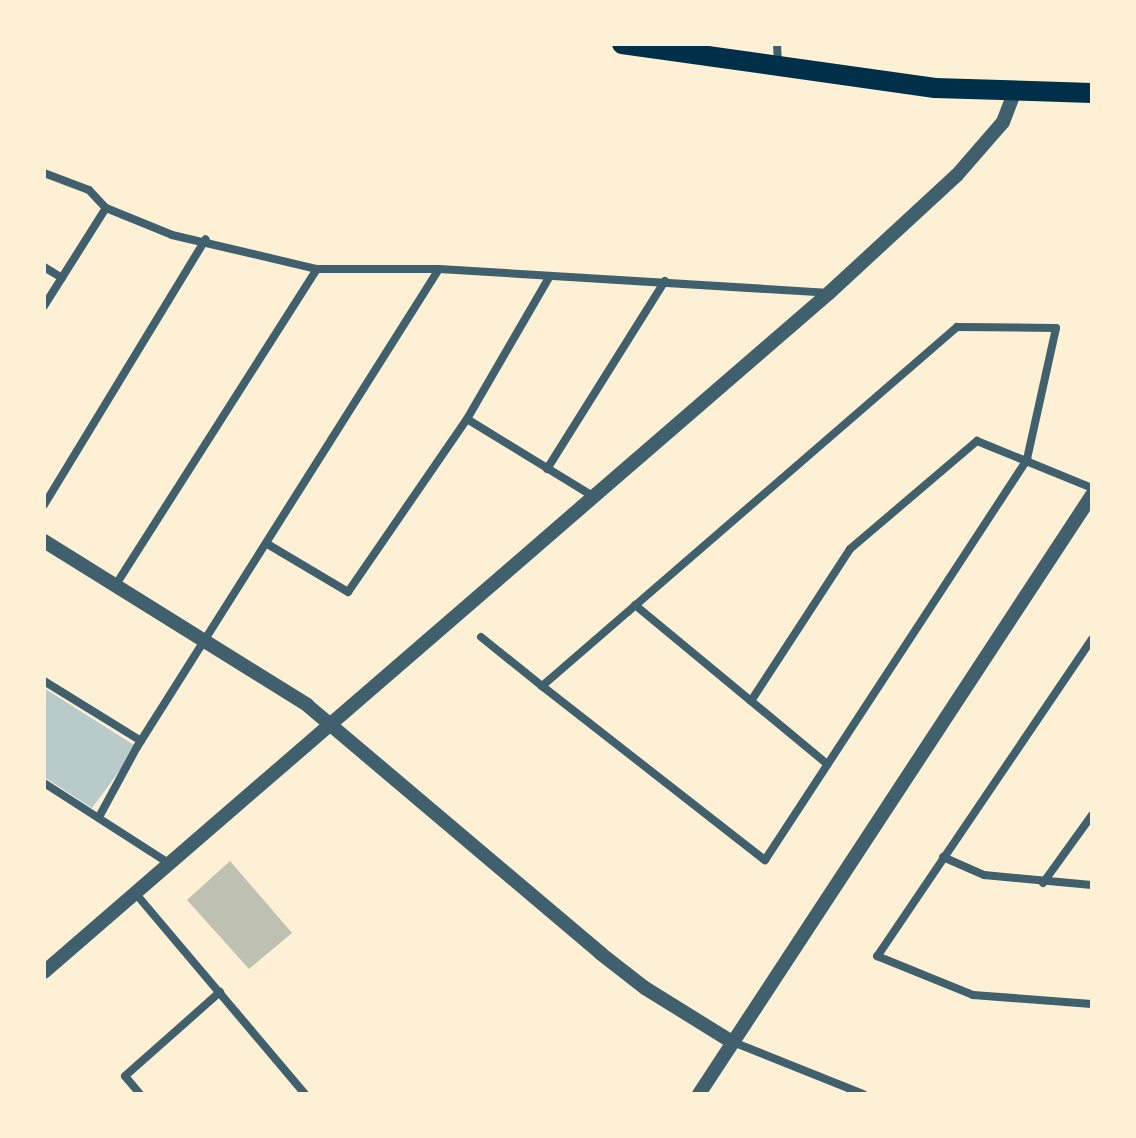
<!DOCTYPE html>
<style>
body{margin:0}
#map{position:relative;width:1136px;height:1138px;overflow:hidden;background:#fdf0d5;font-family:Raleway,sans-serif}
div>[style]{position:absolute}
.green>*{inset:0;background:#b9caca}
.building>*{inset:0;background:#bec0b2}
.minor>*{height:8px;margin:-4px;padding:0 4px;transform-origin:4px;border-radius:4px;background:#3f606c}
.tertiary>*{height:14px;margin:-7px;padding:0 7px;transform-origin:7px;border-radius:7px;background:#3f606c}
.primary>*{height:20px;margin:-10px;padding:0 10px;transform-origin:10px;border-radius:10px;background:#003049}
span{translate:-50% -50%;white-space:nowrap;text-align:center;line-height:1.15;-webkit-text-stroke:8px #fdf0d5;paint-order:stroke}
.frame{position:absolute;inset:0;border:46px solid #fdf0d5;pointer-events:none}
</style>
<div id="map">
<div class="green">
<div style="clip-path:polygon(44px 688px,137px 747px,92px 808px,44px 777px)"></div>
</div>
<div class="building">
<div style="clip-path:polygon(230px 861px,292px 933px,249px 969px,187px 900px)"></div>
</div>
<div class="minor">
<div style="left:777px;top:44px;width:21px;rotate:87deg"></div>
<div style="left:44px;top:173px;width:48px;rotate:20.7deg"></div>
<div style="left:89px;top:190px;width:25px;rotate:47deg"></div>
<div style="left:106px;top:208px;width:71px;rotate:22.2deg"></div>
<div style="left:172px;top:235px;width:149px;rotate:13.2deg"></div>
<div style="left:317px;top:269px;width:122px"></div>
<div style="left:439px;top:269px;width:391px;rotate:3.5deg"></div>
<div style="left:44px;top:267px;width:21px;rotate:31deg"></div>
<div style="left:44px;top:306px;width:116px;rotate:-57.7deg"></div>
<div style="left:467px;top:419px;width:145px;rotate:31.5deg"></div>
<div style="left:547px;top:469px;width:222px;rotate:-57.9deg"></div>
<div style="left:44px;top:505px;width:311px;rotate:-58.7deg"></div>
<div style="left:269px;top:545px;width:92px;rotate:30.7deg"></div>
<div style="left:348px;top:592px;width:210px;rotate:-55.5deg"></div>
<div style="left:467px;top:419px;width:165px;rotate:-59.9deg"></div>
<div style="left:115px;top:586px;width:376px;rotate:-57.5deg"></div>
<div style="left:635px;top:605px;width:249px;rotate:39.6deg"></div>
<div style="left:481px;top:637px;width:78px;rotate:38.8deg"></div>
<div style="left:542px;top:686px;width:283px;rotate:38deg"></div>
<div style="left:765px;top:860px;width:479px;rotate:-56.8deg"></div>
<div style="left:1027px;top:459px;width:134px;rotate:-77.5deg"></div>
<div style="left:1056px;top:328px;width:99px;rotate:-179.4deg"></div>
<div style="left:957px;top:327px;width:549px;rotate:139.14deg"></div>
<div style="left:1092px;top:639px;width:383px;rotate:124.1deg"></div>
<div style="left:877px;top:956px;width:104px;rotate:22.1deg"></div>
<div style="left:973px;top:995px;width:119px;rotate:4.3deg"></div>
<div style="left:44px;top:681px;width:114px;rotate:31.7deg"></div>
<div style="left:751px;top:701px;width:181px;rotate:-56.9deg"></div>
<div style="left:850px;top:549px;width:167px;rotate:-40.4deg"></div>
<div style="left:977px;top:441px;width:124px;rotate:22.2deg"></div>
<div style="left:44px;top:783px;width:150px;rotate:32.7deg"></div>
<div style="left:99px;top:817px;width:80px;rotate:-61.5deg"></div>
<div style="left:137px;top:747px;width:565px;rotate:-57.72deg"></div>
<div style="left:943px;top:857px;width:45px;rotate:23.7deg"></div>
<div style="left:984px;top:875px;width:108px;rotate:5.3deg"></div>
<div style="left:1043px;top:883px;width:84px;rotate:-54.2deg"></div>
<div style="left:136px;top:894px;width:262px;rotate:49.8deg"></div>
<div style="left:733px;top:1042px;width:140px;rotate:21.8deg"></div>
<div style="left:140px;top:1094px;width:23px;rotate:-130deg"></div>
<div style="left:125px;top:1076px;width:127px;rotate:-41.5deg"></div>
</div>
<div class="tertiary">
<div style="left:44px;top:541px;width:310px;rotate:31.9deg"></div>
<div style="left:307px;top:705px;width:384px;rotate:40.2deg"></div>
<div style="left:600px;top:953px;width:57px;rotate:37.9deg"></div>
<div style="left:645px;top:988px;width:102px;rotate:31.8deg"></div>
<div style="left:44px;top:972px;width:1038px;rotate:-40.86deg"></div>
<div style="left:829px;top:293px;width:174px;rotate:-42.7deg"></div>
<div style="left:957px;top:175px;width:70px;rotate:-49deg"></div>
<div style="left:1003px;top:122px;width:30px;rotate:-69deg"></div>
<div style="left:699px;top:1094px;width:716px;rotate:-56.73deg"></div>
</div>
<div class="primary">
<div style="left:622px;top:44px;width:316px;rotate:8deg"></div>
<div style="left:935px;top:88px;width:157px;rotate:1.8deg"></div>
</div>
<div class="frame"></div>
</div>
